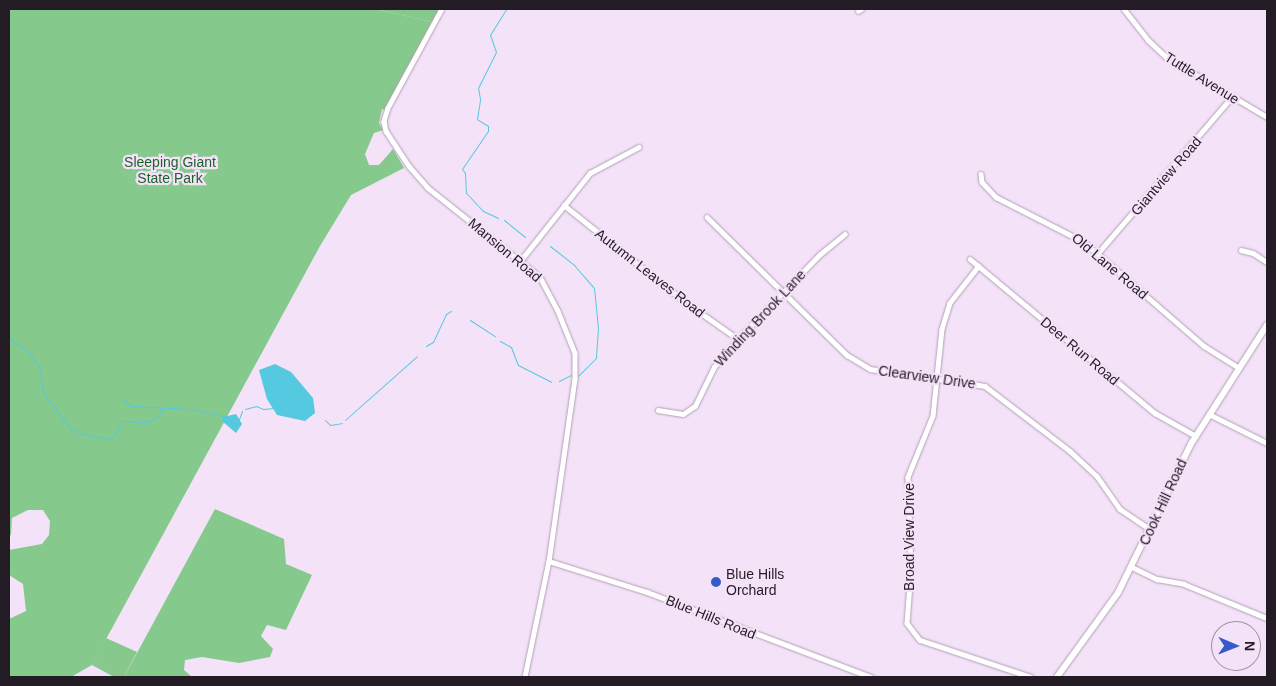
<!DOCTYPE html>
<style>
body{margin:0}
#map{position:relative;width:1276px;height:686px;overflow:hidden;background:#f4e2f8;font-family:Helvetica,sans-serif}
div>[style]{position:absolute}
.green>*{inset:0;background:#87c88d}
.forest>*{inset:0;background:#86c98c}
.water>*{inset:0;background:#54c9e0}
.stream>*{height:1px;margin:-0.5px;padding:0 0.5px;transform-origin:0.5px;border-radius:0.5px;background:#54c9e0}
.roads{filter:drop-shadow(0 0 1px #b1a0b5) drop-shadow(0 0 1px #b1a0b5)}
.minor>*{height:4.5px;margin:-2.25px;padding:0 2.25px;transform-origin:2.25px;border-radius:2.25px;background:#fff}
.tertiary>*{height:5.5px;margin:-2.75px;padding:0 2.75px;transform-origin:2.75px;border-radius:2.75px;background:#fff}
.dots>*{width:14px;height:14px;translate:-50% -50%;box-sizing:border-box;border:2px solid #f4e2f8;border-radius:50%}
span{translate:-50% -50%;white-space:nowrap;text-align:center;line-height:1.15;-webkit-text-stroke:4.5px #f4e2f8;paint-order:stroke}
.street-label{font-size:14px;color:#231c25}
.park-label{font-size:14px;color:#1d622b}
.poi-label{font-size:14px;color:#231c25}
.left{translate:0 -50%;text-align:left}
.frame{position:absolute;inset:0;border:10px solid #231c25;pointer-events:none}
.north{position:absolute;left:1211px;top:621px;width:50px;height:50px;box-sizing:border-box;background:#f4e2f8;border:1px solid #a093a4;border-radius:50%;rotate:91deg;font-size:14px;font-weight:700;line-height:20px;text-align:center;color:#231c25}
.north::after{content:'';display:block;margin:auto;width:18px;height:22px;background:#375acb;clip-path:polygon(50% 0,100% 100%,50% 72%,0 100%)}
</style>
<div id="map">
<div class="green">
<div style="clip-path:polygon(376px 9px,439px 9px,432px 22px)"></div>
<div style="clip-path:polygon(106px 638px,137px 652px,124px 677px,114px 677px,92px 665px)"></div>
</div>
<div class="forest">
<div style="clip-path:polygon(9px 9px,376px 9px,432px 22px,385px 110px,382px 109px,379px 123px,383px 130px,374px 133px,365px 154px,369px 165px,379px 165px,393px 149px,404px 168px,351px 195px,320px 246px,92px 665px,71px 677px,9px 677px,9px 619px,26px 611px,23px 584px,9px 575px,9px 550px,42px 544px,49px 535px,50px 521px,43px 510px,28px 510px,12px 518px,11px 535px,9px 536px)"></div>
<div style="clip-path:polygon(215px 509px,284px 539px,286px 564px,312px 575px,286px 630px,267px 625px,261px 636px,273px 649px,270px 657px,239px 663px,202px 657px,185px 660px,184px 670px,192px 677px,124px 677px)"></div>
</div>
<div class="water">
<div style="clip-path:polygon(275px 364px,291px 372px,313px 398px,315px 413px,305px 421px,277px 415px,267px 399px,259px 370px)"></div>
<div style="clip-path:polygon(236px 414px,242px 424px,236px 433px,222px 421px,223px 417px)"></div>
</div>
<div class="stream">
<div style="left:498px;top:218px;width:17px;rotate:-155deg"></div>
<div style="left:483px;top:211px;width:25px;rotate:-133deg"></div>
<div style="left:466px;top:193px;width:20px;rotate:-93deg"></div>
<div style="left:465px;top:173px;width:5px;rotate:-127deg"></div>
<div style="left:462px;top:169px;width:46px;rotate:-55.6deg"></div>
<div style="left:488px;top:131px;width:5px;rotate:-90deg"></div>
<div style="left:488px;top:126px;width:13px;rotate:-148deg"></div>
<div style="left:477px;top:119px;width:20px;rotate:-81deg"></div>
<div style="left:480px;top:99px;width:11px;rotate:-100deg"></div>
<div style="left:478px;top:88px;width:40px;rotate:-63.4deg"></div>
<div style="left:496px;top:52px;width:18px;rotate:-109deg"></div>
<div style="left:490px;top:35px;width:31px;rotate:-58deg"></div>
<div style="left:504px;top:220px;width:27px;rotate:39deg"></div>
<div style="left:550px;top:246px;width:31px;rotate:38deg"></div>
<div style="left:574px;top:265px;width:30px;rotate:49deg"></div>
<div style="left:594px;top:288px;width:40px;rotate:84.3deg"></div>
<div style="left:598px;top:328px;width:30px;rotate:94deg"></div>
<div style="left:596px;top:358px;width:25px;rotate:135deg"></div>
<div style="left:470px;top:320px;width:30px;rotate:33deg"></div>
<div style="left:9px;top:338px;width:26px;rotate:37deg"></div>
<div style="left:30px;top:354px;width:16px;rotate:55deg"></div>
<div style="left:39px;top:367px;width:27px;rotate:80deg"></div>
<div style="left:44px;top:394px;width:43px;rotate:52.6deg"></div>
<div style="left:70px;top:428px;width:14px;rotate:25deg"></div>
<div style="left:83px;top:434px;width:27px;rotate:10deg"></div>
<div style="left:110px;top:439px;width:8px;rotate:-40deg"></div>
<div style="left:116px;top:434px;width:14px;rotate:-69deg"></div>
<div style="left:121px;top:421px;width:26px;rotate:2deg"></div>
<div style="left:147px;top:422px;width:13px;rotate:-27deg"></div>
<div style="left:159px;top:416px;width:8px;rotate:-67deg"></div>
<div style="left:500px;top:341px;width:13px;rotate:29deg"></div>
<div style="left:511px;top:347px;width:19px;rotate:69deg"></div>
<div style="left:518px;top:365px;width:37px;rotate:27deg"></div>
<div style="left:426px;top:346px;width:8px;rotate:-30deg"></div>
<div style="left:433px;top:342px;width:31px;rotate:-65deg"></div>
<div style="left:446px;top:314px;width:6px;rotate:-31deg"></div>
<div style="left:559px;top:381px;width:13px;rotate:-27deg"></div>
<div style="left:122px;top:399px;width:11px;rotate:38deg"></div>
<div style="left:131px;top:406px;width:61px;rotate:2.8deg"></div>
<div style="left:192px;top:409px;width:35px;rotate:13deg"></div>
<div style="left:245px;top:409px;width:11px;rotate:-15deg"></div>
<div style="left:256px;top:406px;width:8px;rotate:23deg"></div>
<div style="left:263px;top:409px;width:11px;rotate:-5deg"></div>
<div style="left:239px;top:419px;width:9px;rotate:-69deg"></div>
<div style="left:325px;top:420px;width:7px;rotate:45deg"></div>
<div style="left:330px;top:425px;width:12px;rotate:-9deg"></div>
<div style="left:345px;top:420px;width:96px;rotate:-41.6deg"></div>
</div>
<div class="roads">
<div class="minor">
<div style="left:442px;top:9px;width:113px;rotate:118.6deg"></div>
<div style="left:388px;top:108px;width:14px;rotate:107deg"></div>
<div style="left:384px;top:121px;width:10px;rotate:79deg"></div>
<div style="left:386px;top:131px;width:42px;rotate:56.7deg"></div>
<div style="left:409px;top:166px;width:28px;rotate:49deg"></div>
<div style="left:427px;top:187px;width:144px;rotate:38.5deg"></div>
<div style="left:540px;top:277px;width:38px;rotate:62deg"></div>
<div style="left:558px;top:311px;width:45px;rotate:68deg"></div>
<div style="left:575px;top:353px;width:26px;rotate:90deg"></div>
<div style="left:575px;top:379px;width:184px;rotate:98.1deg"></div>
<div style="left:549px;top:561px;width:118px;rotate:101.7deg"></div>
<div style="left:1124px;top:9px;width:39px;rotate:52deg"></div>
<div style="left:1148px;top:40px;width:25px;rotate:43deg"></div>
<div style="left:1166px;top:57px;width:117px;rotate:30.7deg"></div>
<div style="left:858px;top:11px;width:4px;rotate:-34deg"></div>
<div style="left:981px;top:174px;width:8px;rotate:83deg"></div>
<div style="left:982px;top:182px;width:21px;rotate:47deg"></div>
<div style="left:996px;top:197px;width:99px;rotate:27.1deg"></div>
<div style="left:1084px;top:242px;width:159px;rotate:40.9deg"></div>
<div style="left:1204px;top:346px;width:40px;rotate:32deg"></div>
<div style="left:564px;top:205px;width:154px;rotate:38.7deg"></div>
<div style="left:684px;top:301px;width:66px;rotate:35.1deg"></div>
<div style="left:707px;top:217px;width:197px;rotate:44.6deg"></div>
<div style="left:847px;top:355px;width:27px;rotate:31deg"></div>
<div style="left:870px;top:369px;width:116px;rotate:8.4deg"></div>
<div style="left:985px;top:386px;width:107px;rotate:37.4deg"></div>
<div style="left:1070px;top:451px;width:37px;rotate:43deg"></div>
<div style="left:1097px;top:476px;width:40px;rotate:55.1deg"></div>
<div style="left:1120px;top:509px;width:37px;rotate:34deg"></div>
<div style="left:1241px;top:250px;width:12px;rotate:14deg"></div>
<div style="left:1253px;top:253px;width:17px;rotate:33deg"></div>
<div style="left:1098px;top:253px;width:204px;rotate:-49.4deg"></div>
<div style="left:970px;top:259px;width:241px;rotate:39.8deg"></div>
<div style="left:1155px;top:413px;width:47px;rotate:29.3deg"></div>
<div style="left:521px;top:260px;width:111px;rotate:-51.6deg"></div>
<div style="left:590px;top:173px;width:55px;rotate:-28deg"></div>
<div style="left:979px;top:266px;width:47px;rotate:128.1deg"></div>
<div style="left:950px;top:303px;width:27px;rotate:107deg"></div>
<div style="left:942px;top:329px;width:87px;rotate:95.9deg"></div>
<div style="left:933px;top:416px;width:66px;rotate:112.3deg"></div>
<div style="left:908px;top:477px;width:94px;rotate:88.2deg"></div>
<div style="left:911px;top:571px;width:52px;rotate:94.4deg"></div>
<div style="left:907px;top:623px;width:21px;rotate:53deg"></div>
<div style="left:920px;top:640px;width:117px;rotate:18.4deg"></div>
<div style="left:658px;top:410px;width:25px;rotate:9deg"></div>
<div style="left:683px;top:414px;width:14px;rotate:-34deg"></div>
<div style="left:695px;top:406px;width:43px;rotate:-64deg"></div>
<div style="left:714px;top:367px;width:37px;rotate:-49deg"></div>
<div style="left:738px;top:339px;width:117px;rotate:-46deg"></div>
<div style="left:819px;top:255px;width:33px;rotate:-39deg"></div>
<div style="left:1209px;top:414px;width:65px;rotate:26.6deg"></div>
<div style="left:549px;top:561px;width:103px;rotate:17.6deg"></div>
<div style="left:647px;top:592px;width:240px;rotate:20.8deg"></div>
<div style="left:1132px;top:567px;width:28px;rotate:26deg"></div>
<div style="left:1157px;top:579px;width:27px;rotate:10deg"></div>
<div style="left:1184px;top:584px;width:90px;rotate:22.3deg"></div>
</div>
<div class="tertiary">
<div style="left:1057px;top:677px;width:104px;rotate:-54deg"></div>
<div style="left:1118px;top:593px;width:166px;rotate:-63.9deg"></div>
<div style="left:1191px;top:444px;width:141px;rotate:-57.4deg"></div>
</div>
</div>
<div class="dots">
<div style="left:716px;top:582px;background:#375acb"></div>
</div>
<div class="street-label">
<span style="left:1202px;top:78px;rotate:32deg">Tuttle Avenue</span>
<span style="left:1166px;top:176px;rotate:-49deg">Giantview Road</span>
<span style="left:505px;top:250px;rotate:40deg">Mansion Road</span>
<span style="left:1110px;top:266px;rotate:40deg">Old Lane Road</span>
<span style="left:650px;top:273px;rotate:38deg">Autumn Leaves Road</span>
<span style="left:760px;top:318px;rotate:-47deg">Winding Brook Lane</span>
<span style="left:1080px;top:351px;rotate:40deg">Deer Run Road</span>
<span style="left:927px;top:377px;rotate:8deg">Clearview Drive</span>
<span style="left:1163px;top:502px;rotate:-65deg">Cook Hill Road</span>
<span style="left:909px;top:537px;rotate:-90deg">Broad View Drive</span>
<span style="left:711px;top:617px;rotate:22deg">Blue Hills Road</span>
</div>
<div class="park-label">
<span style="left:170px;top:170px">Sleeping Giant<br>State Park</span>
</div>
<div class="poi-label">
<span class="left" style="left:726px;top:582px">Blue Hills<br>Orchard</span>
</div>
<div class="frame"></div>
<div class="north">N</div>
</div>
